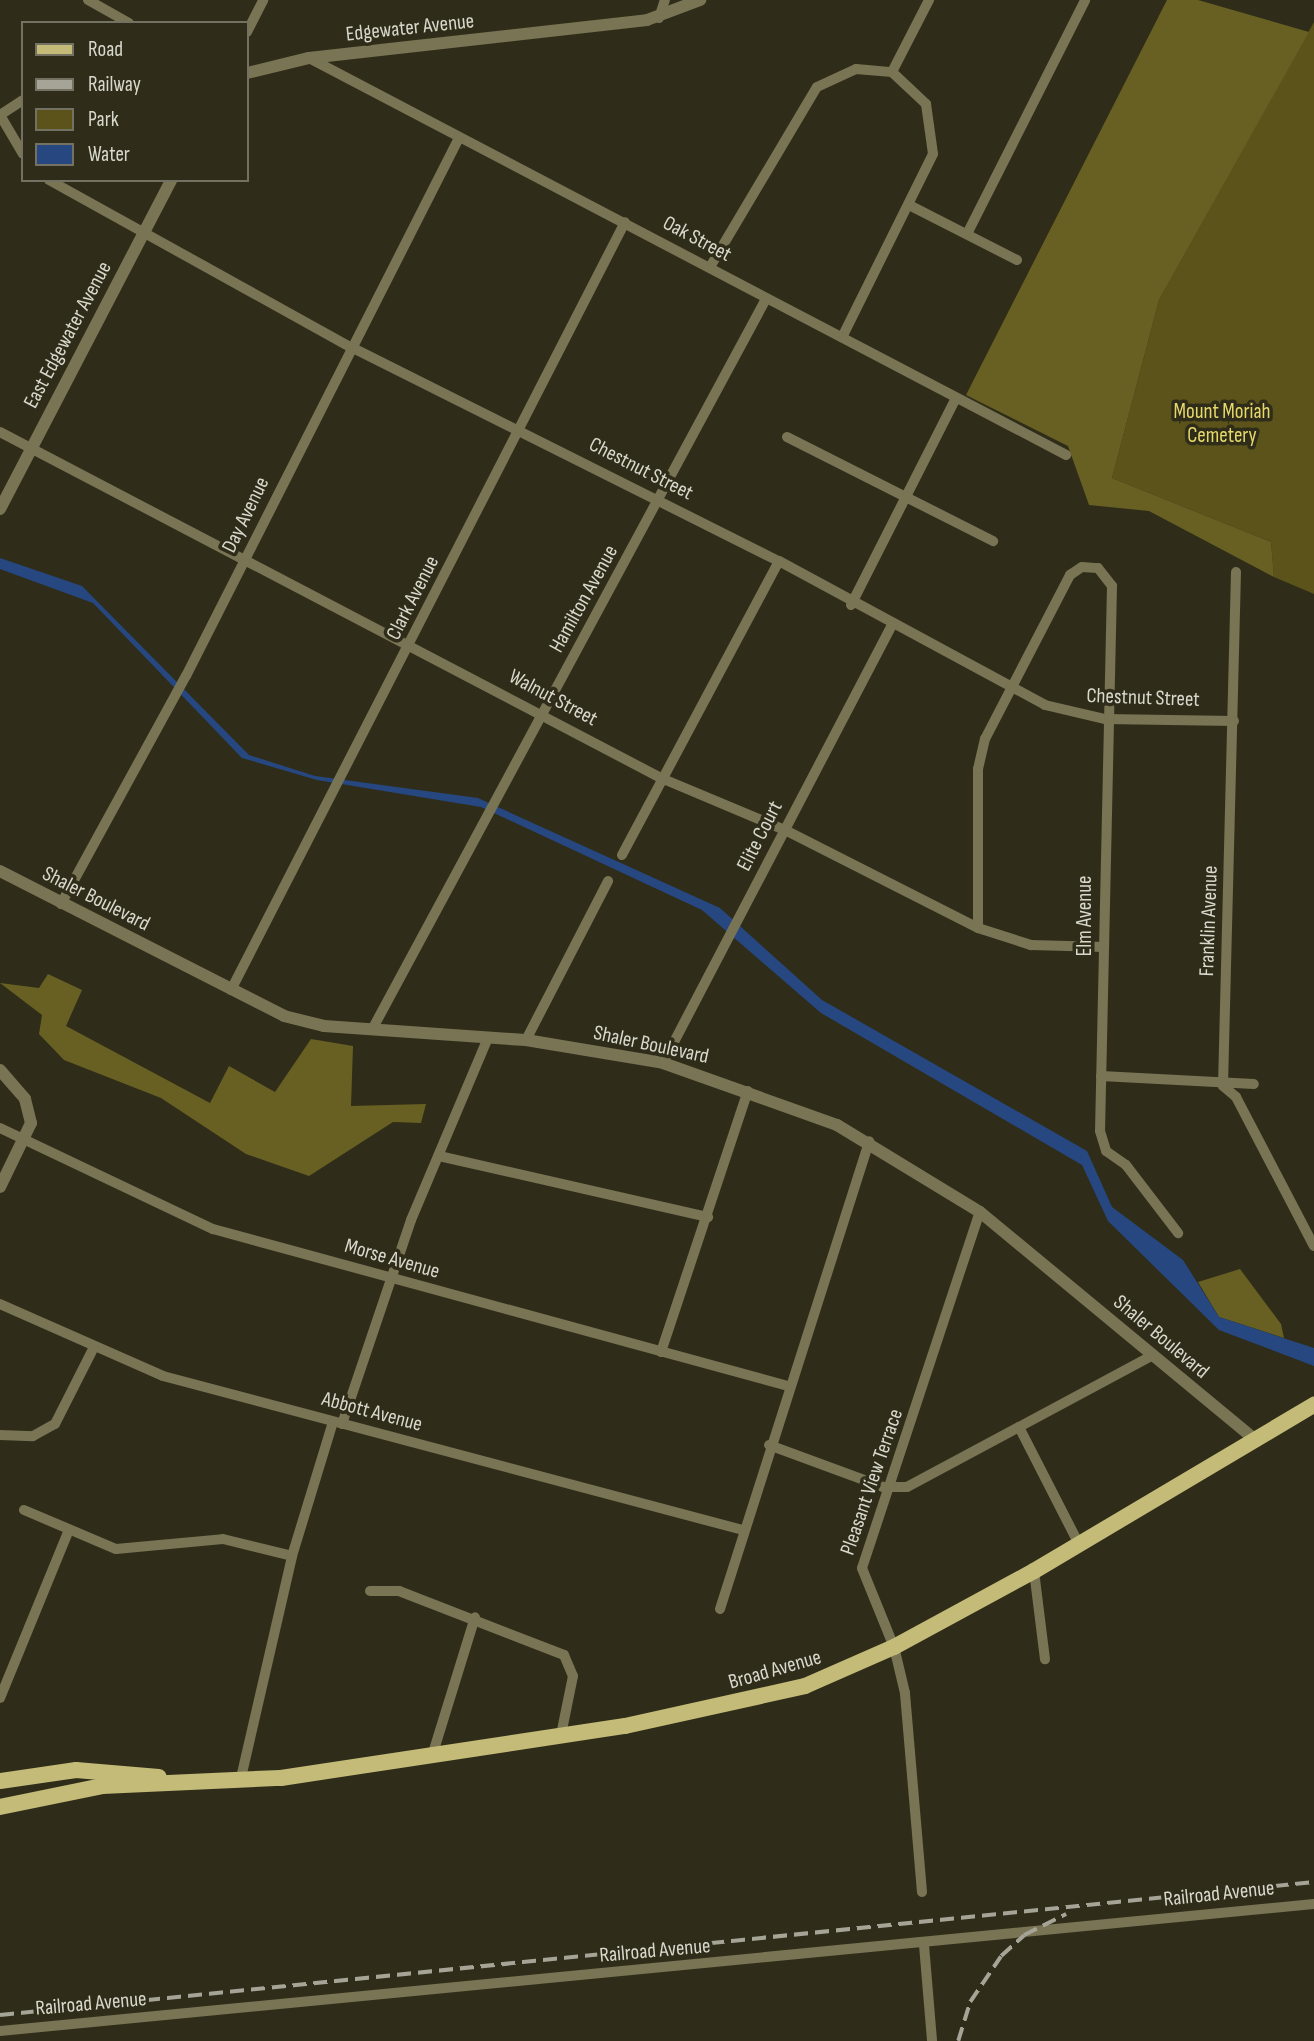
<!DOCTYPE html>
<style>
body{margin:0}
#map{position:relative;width:1314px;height:2041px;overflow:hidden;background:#2f2d1a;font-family:"Sofia Sans Condensed",sans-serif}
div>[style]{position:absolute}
.green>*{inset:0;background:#5b531a}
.forest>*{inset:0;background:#686022}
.water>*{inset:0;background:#264780}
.minor>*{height:10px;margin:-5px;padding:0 5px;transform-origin:5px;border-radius:5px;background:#787454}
.tertiary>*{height:12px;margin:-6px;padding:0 6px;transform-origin:6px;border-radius:6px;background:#787454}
.primary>*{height:16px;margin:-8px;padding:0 8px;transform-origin:8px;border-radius:8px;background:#c4bb78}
.rail>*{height:3.5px;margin-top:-1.75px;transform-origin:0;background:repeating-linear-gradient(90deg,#a5a496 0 14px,transparent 0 21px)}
span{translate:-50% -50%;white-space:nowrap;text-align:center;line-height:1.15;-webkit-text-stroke:7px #2f2d1a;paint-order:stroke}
.street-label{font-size:21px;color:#d9d8cc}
.park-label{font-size:21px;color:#e7d86a}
.legend{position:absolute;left:21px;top:21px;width:228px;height:161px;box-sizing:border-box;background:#2f2d1a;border:2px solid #737161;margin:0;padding:9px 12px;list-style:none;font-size:21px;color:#d9d8cc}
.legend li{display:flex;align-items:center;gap:14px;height:35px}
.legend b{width:35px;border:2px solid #737161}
</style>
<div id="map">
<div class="green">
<div style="clip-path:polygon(1314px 22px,1314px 594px,1274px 577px,1271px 542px,1112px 478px,1159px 300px)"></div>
</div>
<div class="forest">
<div style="clip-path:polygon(1167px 0,1198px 0,1309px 32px,1159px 300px,1112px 478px,1271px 542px,1274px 577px,1149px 511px,1089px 505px,1068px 446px,966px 395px)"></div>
<div style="clip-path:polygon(48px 974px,82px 990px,66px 1026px,210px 1103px,229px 1066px,275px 1092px,311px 1039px,353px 1046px,351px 1106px,426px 1104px,421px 1123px,393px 1122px,309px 1176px,246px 1154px,161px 1098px,64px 1060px,39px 1034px,42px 1015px,0 983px,39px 988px)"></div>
<div style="clip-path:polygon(1240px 1269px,1281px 1324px,1284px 1338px,1219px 1317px,1198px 1282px)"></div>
</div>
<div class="water">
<div style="clip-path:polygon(0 558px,82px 586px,249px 755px,315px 776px,478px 798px,720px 908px,822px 1000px,1087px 1151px,1112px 1207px,1183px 1260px,1219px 1317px,1314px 1348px,1314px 1366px,1219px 1330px,1108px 1221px,1082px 1165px,821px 1013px,702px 910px,481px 807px,317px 780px,242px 758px,93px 603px,0 569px)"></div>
</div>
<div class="minor">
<div style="left:88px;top:0;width:47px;rotate:29.3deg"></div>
<div style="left:659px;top:18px;width:19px;rotate:-72deg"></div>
<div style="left:247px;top:32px;width:36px;rotate:-63deg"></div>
<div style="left:309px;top:58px;width:855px;rotate:27.67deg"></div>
<div style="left:892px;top:72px;width:81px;rotate:-62.8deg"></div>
<div style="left:0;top:115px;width:45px;rotate:59.5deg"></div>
<div style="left:0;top:115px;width:27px;rotate:-33deg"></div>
<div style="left:49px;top:180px;width:343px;rotate:29deg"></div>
<div style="left:349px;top:346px;width:481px;rotate:26.6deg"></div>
<div style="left:779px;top:561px;width:302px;rotate:28.4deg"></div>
<div style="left:1045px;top:705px;width:62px;rotate:13.1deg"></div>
<div style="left:1105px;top:719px;width:129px;rotate:0.9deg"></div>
<div style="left:911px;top:206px;width:119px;rotate:27deg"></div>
<div style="left:967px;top:234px;width:262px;rotate:-63.2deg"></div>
<div style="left:710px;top:267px;width:209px;rotate:-59.3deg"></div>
<div style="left:817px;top:87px;width:43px;rotate:-24.8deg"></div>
<div style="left:856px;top:69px;width:36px;rotate:5deg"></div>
<div style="left:892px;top:72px;width:47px;rotate:43.3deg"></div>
<div style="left:926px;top:104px;width:50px;rotate:82deg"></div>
<div style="left:933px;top:154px;width:202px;rotate:116.4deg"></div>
<div style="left:0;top:432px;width:746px;rotate:27.63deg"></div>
<div style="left:661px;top:778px;width:134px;rotate:22.8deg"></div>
<div style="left:785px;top:830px;width:216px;rotate:26.9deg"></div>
<div style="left:978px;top:928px;width:56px;rotate:17.8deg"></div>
<div style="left:1031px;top:945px;width:73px;rotate:1.6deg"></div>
<div style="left:787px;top:437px;width:231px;rotate:26.8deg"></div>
<div style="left:1236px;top:572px;width:514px;rotate:91.45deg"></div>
<div style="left:1223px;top:1086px;width:17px;rotate:40deg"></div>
<div style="left:1236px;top:1097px;width:168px;rotate:62.4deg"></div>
<div style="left:851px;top:605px;width:232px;rotate:-63.1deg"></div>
<div style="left:622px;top:855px;width:333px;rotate:-61.9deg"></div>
<div style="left:61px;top:904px;width:260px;rotate:-61.3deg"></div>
<div style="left:186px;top:676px;width:603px;rotate:-63.1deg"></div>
<div style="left:978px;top:928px;width:159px;rotate:-90deg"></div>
<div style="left:978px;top:769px;width:31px;rotate:-77deg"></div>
<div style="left:985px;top:739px;width:185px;rotate:-62.6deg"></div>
<div style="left:1070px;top:575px;width:14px;rotate:-34deg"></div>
<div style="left:1082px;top:567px;width:16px;rotate:4deg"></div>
<div style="left:1098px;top:568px;width:23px;rotate:52deg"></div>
<div style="left:1112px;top:586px;width:545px;rotate:91.26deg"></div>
<div style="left:1100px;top:1131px;width:21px;rotate:73deg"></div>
<div style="left:1106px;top:1151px;width:24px;rotate:35deg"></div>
<div style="left:1126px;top:1165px;width:86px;rotate:52.6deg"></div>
<div style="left:231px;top:990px;width:863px;rotate:-62.84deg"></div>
<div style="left:374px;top:1026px;width:826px;rotate:-61.67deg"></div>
<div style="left:526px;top:1040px;width:179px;rotate:-62.7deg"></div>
<div style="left:663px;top:1063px;width:493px;rotate:-62.4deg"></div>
<div style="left:1101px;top:1076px;width:153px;rotate:3deg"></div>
<div style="left:0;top:1128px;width:236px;rotate:25.4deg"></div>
<div style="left:213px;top:1229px;width:596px;rotate:15.27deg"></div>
<div style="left:439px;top:1156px;width:276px;rotate:12.8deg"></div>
<div style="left:0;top:1304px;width:178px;rotate:23.8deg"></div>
<div style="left:163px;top:1376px;width:600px;rotate:14.87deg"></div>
<div style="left:661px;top:1352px;width:275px;rotate:-71.6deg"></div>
<div style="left:342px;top:1424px;width:215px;rotate:-71.3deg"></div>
<div style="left:411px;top:1220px;width:198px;rotate:-67.1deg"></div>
<div style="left:1019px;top:1427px;width:131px;rotate:62.9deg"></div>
<div style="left:0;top:1435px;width:33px;rotate:2deg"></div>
<div style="left:33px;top:1436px;width:25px;rotate:-29deg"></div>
<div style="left:55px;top:1424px;width:84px;rotate:-63.1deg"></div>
<div style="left:769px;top:1445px;width:121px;rotate:20.2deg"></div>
<div style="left:883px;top:1487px;width:24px"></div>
<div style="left:907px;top:1487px;width:277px;rotate:-28.2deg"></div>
<div style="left:24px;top:1510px;width:100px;rotate:23deg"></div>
<div style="left:116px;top:1549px;width:107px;rotate:-5.3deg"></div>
<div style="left:223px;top:1539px;width:71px;rotate:13.8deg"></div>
<div style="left:1034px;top:1571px;width:89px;rotate:82.9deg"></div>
<div style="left:370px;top:1591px;width:29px"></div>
<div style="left:399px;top:1591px;width:177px;rotate:21.2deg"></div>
<div style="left:564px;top:1655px;width:23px;rotate:67deg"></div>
<div style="left:573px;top:1676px;width:60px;rotate:101.5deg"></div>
<div style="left:720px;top:1609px;width:491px;rotate:-72.3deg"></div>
<div style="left:0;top:1698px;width:182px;rotate:-67.7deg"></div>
<div style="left:433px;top:1753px;width:142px;rotate:-72.8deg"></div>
<div style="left:240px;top:1782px;width:232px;rotate:-77deg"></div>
<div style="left:292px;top:1556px;width:140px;rotate:-73deg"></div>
<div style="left:922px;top:1892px;width:200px;rotate:-94.9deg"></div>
<div style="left:905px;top:1693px;width:47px;rotate:-103.4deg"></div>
<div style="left:894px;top:1647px;width:85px;rotate:-112.1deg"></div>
<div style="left:862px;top:1568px;width:375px;rotate:-71.7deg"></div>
<div style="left:924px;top:1945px;width:96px;rotate:85.2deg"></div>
<div style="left:0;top:2031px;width:1320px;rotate:-5.52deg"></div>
</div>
<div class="tertiary">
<div style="left:247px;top:73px;width:64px;rotate:-13.6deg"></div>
<div style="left:309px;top:58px;width:340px;rotate:-6.4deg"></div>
<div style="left:647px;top:20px;width:57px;rotate:-20.7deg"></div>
<div style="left:0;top:509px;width:371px;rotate:-62.5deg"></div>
<div style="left:0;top:871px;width:319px;rotate:27deg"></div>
<div style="left:284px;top:1016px;width:41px;rotate:14deg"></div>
<div style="left:324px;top:1026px;width:202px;rotate:4deg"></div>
<div style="left:526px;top:1040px;width:139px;rotate:9.5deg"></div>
<div style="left:663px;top:1063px;width:185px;rotate:19.6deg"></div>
<div style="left:837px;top:1125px;width:167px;rotate:31.3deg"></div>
<div style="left:980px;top:1212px;width:359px;rotate:39.6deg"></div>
<div style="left:0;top:1070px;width:38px;rotate:49deg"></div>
<div style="left:25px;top:1099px;width:25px;rotate:76deg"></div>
<div style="left:31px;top:1123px;width:71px;rotate:115.8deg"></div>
</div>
<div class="primary">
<div style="left:0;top:1781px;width:77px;rotate:-8.2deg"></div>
<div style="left:76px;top:1770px;width:83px;rotate:4.8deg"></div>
<div style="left:0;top:1807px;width:104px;rotate:-11.6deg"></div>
<div style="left:102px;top:1786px;width:179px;rotate:-2.6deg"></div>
<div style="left:281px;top:1778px;width:348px;rotate:-8.6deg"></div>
<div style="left:625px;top:1726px;width:184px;rotate:-12.5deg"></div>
<div style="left:805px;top:1686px;width:97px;rotate:-23.7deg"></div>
<div style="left:894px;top:1647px;width:159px;rotate:-28.5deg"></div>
<div style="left:1034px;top:1571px;width:326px;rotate:-30.7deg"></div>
</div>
<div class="rail">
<div style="left:0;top:2015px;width:1321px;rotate:-5.78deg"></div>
<div style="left:958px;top:2041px;width:41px;rotate:-72.9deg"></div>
<div style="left:970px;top:2002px;width:55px;rotate:-56deg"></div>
<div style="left:1001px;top:1956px;width:31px;rotate:-42deg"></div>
<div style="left:1024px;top:1935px;width:47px;rotate:-26.6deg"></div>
</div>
<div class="street-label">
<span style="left:410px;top:28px;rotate:-6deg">Edgewater Avenue</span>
<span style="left:697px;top:239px;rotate:28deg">Oak Street</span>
<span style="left:68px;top:335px;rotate:-62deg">East Edgewater Avenue</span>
<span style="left:641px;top:469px;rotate:27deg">Chestnut Street</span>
<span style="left:246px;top:515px;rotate:-64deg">Day Avenue</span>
<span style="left:413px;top:598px;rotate:-63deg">Clark Avenue</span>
<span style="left:584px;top:599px;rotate:-61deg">Hamilton Avenue</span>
<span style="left:553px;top:698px;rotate:28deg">Walnut Street</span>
<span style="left:1143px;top:698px;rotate:2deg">Chestnut Street</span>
<span style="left:760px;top:836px;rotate:-63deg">Elite Court</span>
<span style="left:96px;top:899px;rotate:27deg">Shaler Boulevard</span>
<span style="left:1085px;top:916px;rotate:-90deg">Elm Avenue</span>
<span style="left:1209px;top:921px;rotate:-88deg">Franklin Avenue</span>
<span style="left:651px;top:1045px;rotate:12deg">Shaler Boulevard</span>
<span style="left:392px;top:1259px;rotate:16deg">Morse Avenue</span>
<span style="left:1161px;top:1337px;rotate:40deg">Shaler Boulevard</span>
<span style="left:372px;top:1412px;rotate:15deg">Abbott Avenue</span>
<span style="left:872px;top:1482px;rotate:-71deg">Pleasant View Terrace</span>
<span style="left:775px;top:1670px;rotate:-16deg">Broad Avenue</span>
<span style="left:1219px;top:1894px;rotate:-6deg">Railroad Avenue</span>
<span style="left:655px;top:1951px;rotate:-5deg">Railroad Avenue</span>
<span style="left:91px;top:2004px;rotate:-5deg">Railroad Avenue</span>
</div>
<div class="park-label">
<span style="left:1222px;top:424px">Mount Moriah<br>Cemetery</span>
</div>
<ul class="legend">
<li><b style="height:9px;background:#c4bb78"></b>Road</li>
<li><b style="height:9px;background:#a5a496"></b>Railway</li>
<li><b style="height:19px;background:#5b531a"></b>Park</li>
<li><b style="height:19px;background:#264780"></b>Water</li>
</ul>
</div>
